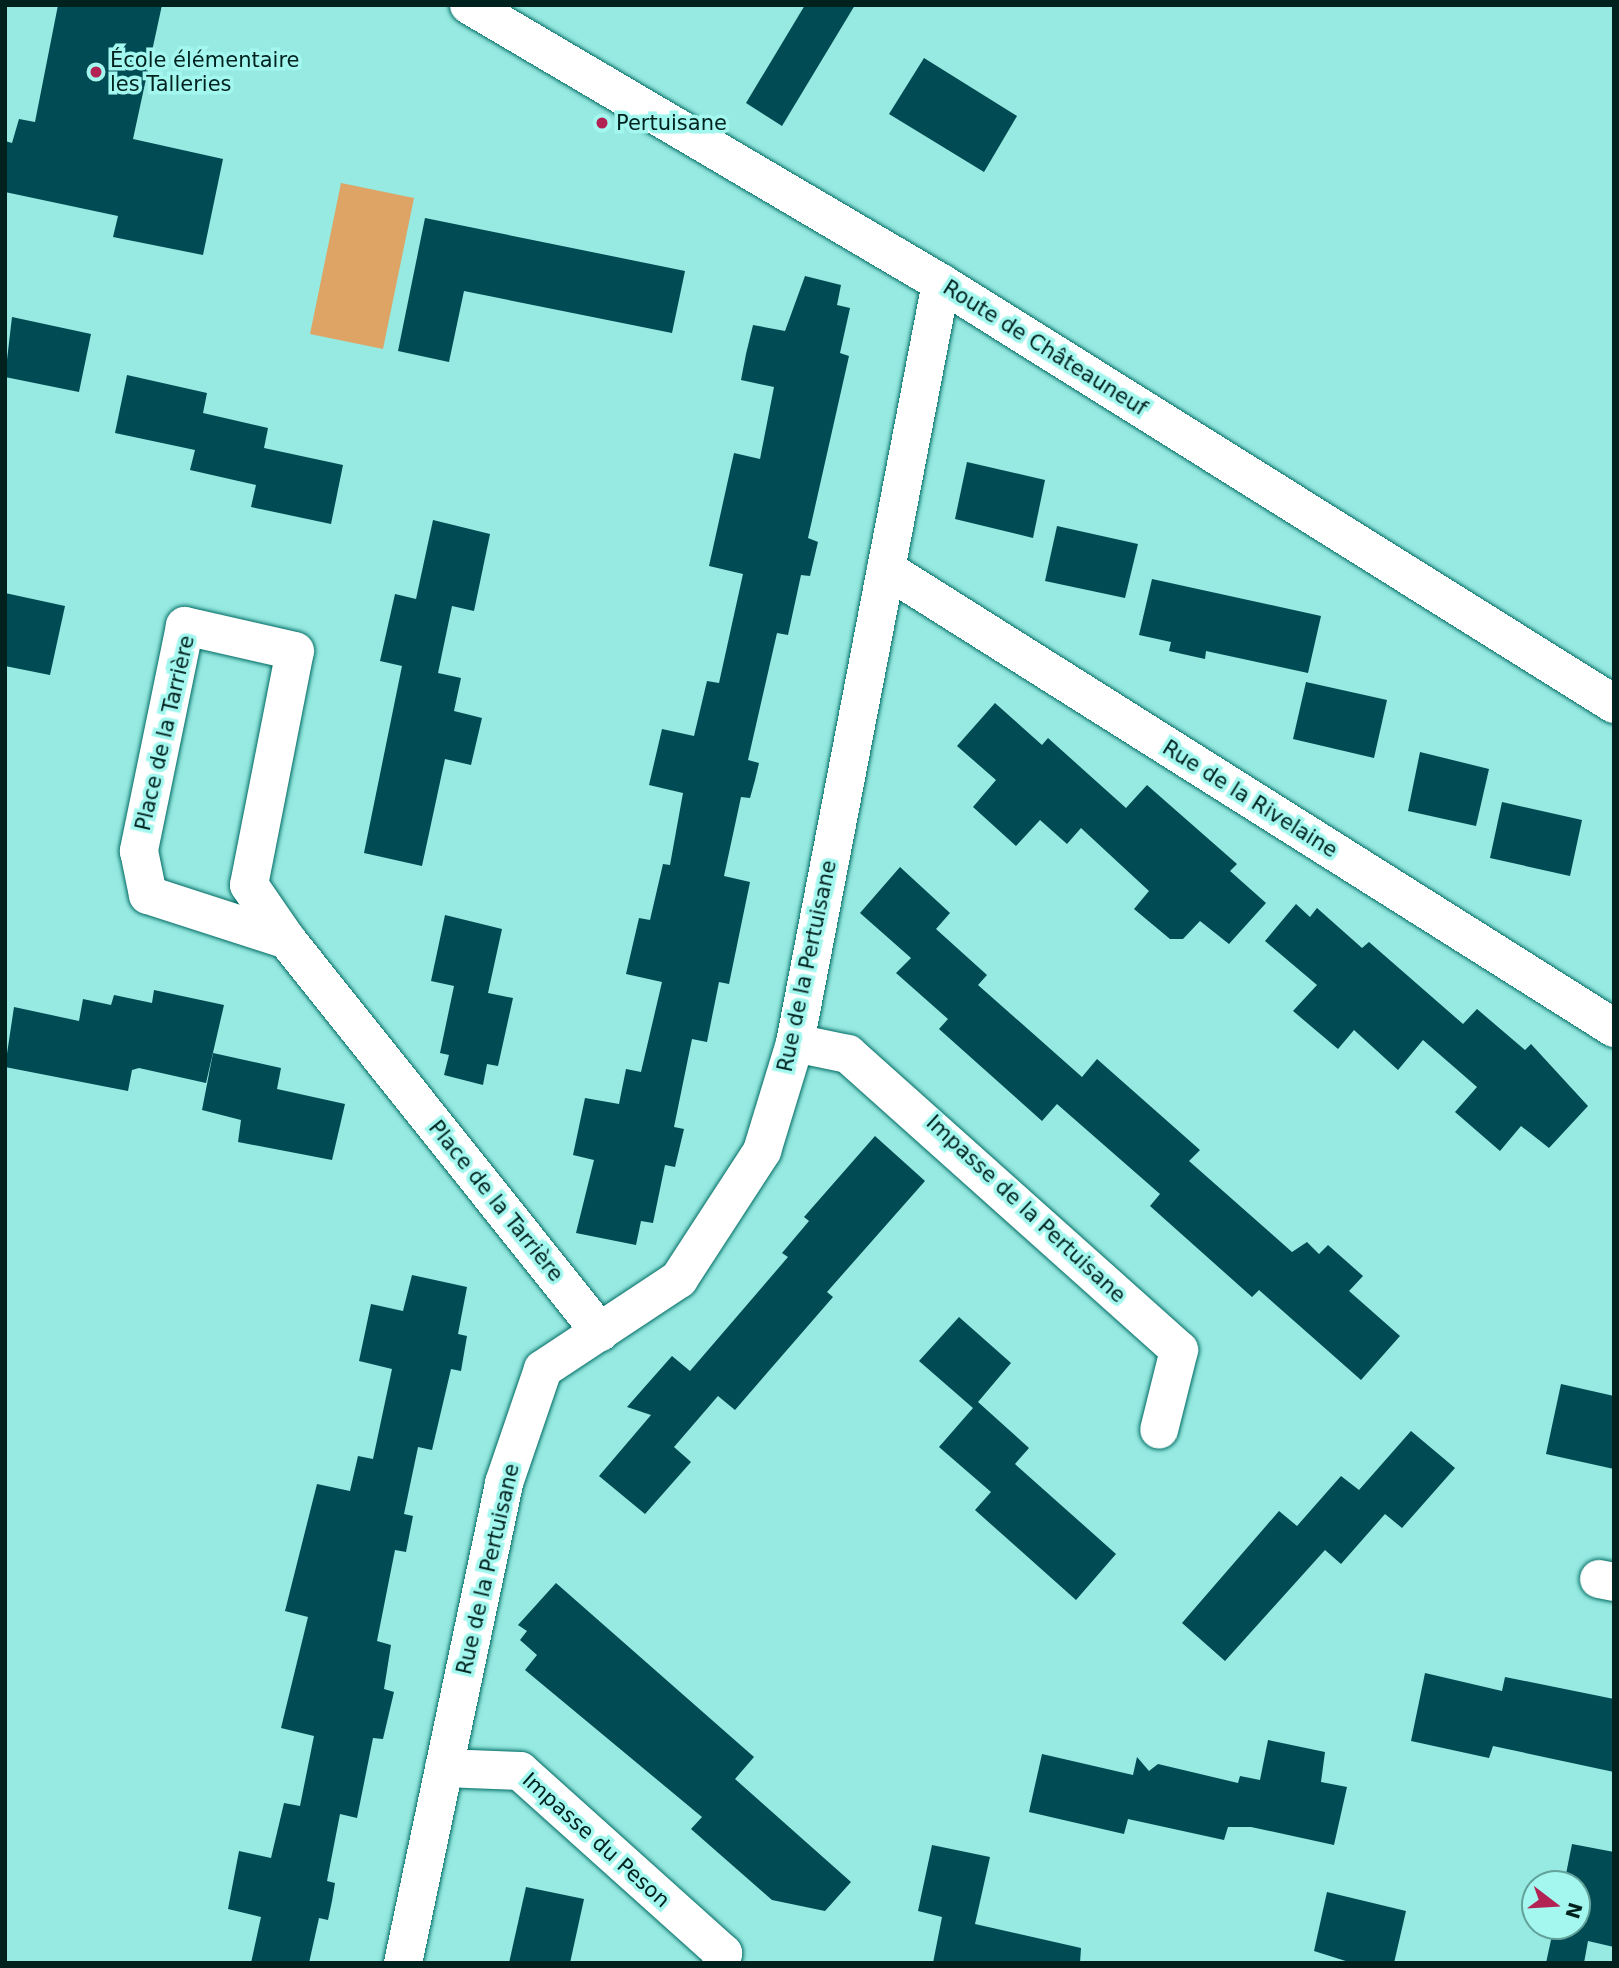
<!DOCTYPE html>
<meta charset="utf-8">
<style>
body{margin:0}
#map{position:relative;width:1619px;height:1968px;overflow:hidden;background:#96eae1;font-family:"DejaVu Sans",sans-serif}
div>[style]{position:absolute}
.green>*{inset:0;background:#dda466}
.building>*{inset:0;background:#004b54}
.roads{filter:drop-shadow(0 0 2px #016b64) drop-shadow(0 0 2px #016b64)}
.street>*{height:38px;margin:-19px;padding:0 19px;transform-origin:19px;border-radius:19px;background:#fff}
.secondary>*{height:38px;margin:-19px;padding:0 19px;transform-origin:19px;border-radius:19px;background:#fff}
.dots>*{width:19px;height:19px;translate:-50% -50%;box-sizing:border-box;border:4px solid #a3f7ee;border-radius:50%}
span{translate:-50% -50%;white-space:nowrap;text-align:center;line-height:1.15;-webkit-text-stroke:7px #a3f7ee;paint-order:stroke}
.poi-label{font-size:21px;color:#00221f}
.left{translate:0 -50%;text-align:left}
.street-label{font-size:21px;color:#00221f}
.frame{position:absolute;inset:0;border:7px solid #00221f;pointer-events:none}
.north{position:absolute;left:1521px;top:1870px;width:70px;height:70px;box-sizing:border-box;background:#a3f7ee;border:2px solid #62a29b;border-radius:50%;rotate:107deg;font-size:19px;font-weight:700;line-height:28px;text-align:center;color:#00221f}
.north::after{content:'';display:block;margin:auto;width:24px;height:32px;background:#b22252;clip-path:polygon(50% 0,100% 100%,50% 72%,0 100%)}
</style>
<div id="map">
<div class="green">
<div style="clip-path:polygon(341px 183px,414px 198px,383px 349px,310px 334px)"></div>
</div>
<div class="building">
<div style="clip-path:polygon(58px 5px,162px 5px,133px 139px,223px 159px,203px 255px,113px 237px,118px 216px,5px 192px,5px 141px,12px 143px,19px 119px,35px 122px)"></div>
<div style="clip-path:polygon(805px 5px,855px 5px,782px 126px,746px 103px)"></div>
<div style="clip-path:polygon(924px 58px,1017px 116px,984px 172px,889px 114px)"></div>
<div style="clip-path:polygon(425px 218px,685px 271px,672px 333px,464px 291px,449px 362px,398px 351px)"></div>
<div style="clip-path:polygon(805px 276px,841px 285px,837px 305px,850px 308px,840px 353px,849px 356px,808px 538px,818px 542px,810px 576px,801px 575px,788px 635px,777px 633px,748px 760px,759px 763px,755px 780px,750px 798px,741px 797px,724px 876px,750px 882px,729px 984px,719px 982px,707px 1042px,692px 1039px,674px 1127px,684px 1129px,675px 1167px,665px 1165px,653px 1223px,641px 1221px,636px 1245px,576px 1233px,594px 1160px,573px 1155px,585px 1098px,619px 1104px,626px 1069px,641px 1072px,662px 982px,626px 974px,639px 918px,650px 920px,663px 864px,670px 865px,683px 793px,649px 785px,662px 729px,694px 736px,707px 681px,719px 683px,743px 574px,709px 566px,734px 453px,760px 459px,774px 387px,741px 380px,746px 354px,753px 325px,785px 331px)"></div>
<div style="clip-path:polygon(12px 317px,91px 334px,79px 392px,5px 377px)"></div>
<div style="clip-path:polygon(127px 375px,207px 393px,203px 413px,268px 428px,264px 448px,343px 465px,331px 524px,251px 507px,256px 485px,190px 470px,195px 450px,115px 433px)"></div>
<div style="clip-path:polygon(967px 462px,1045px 480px,1033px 538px,955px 519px)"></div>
<div style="clip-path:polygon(433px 520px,490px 534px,474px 611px,452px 606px,438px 673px,461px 678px,454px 711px,482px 718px,471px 765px,445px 759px,422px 866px,364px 853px,402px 666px,380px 661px,395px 594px,416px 599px)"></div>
<div style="clip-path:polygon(1057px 526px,1138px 544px,1125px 598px,1045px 581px)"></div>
<div style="clip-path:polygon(1152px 579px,1321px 616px,1308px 673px,1206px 651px,1205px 659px,1169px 651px,1171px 642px,1139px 635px)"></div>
<div style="clip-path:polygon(5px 593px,65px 606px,50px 675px,5px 666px)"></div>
<div style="clip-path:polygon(1306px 682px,1387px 700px,1374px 758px,1293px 739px)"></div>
<div style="clip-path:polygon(995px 703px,1042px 745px,1048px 738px,1126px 808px,1147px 785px,1237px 864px,1230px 871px,1266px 903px,1229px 944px,1200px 921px,1183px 939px,1170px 939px,1134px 909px,1149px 891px,1081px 828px,1067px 844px,1040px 820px,1016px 846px,973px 807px,996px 780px,957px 746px)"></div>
<div style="clip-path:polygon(1420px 752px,1489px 769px,1476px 826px,1408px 811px)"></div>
<div style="clip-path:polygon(1502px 802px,1582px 820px,1570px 876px,1490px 858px)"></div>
<div style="clip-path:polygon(900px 867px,950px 913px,936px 929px,987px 975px,978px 985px,1082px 1077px,1097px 1059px,1200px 1150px,1189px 1161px,1292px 1252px,1307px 1242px,1319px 1254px,1328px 1245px,1363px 1276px,1349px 1291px,1400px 1336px,1361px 1380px,1259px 1290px,1252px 1297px,1150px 1206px,1160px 1194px,1057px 1104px,1042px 1121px,939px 1029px,948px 1019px,896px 973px,911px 958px,860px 913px)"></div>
<div style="clip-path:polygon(1296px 904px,1310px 917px,1317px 908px,1362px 948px,1369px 942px,1463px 1024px,1477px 1009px,1525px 1050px,1531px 1044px,1588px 1106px,1549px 1148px,1521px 1126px,1500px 1151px,1455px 1112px,1477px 1087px,1423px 1040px,1398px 1070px,1354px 1030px,1338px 1049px,1293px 1011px,1317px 985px,1265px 941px)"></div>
<div style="clip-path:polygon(445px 915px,502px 929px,488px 993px,513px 998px,498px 1066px,487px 1064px,483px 1085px,444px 1075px,449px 1055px,440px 1053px,454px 986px,431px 981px)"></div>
<div style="clip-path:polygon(154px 990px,224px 1005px,206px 1083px,139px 1068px,132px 1070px,128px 1091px,5px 1067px,14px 1007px,79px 1021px,83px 999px,111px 1005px,114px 995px,152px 1003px)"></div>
<div style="clip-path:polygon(213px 1053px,281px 1068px,277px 1089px,345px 1104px,332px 1160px,238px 1142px,241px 1120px,202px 1110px)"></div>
<div style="clip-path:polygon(875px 1136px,925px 1181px,827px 1292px,833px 1297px,735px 1410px,718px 1396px,674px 1447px,691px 1462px,645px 1514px,599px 1476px,651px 1415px,627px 1407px,672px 1356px,690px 1371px,788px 1257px,782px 1253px,809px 1221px,804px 1217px)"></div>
<div style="clip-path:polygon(412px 1275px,467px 1287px,458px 1334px,467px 1336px,461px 1371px,451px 1369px,432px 1450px,418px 1447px,404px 1514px,413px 1516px,406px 1552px,395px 1550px,377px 1641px,391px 1645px,384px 1689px,394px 1692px,383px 1739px,373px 1738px,357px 1818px,340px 1814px,327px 1881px,335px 1883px,332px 1901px,328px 1920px,319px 1918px,309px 1963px,251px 1963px,261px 1917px,228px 1909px,239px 1851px,271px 1858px,284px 1803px,300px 1806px,314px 1736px,281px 1728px,308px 1617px,285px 1611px,317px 1484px,350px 1491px,358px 1456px,373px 1459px,392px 1369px,359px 1361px,371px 1304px,403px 1311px)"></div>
<div style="clip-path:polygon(959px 1317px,1011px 1363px,978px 1402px,1029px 1448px,1015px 1464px,1116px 1554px,1076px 1600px,975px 1510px,991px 1492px,939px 1447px,973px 1408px,919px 1361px)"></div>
<div style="clip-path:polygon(1561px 1384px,1614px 1396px,1614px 1469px,1546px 1454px)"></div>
<div style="clip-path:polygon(1411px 1431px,1455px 1468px,1402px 1528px,1385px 1514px,1341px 1564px,1325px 1550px,1225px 1661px,1182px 1623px,1279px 1511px,1297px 1526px,1341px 1476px,1359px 1490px)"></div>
<div style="clip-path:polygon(556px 1583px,754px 1757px,735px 1779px,851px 1882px,825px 1911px,772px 1900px,691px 1829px,702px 1817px,525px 1670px,537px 1655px,520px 1640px,527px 1631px,518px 1625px)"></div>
<div style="clip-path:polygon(1425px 1673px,1502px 1691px,1505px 1677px,1614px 1699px,1614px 1772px,1493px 1746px,1489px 1758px,1411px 1741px)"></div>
<div style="clip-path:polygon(1268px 1740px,1325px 1752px,1321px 1782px,1347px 1787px,1334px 1845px,1251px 1827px,1228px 1827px,1224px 1840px,1128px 1819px,1124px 1834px,1029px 1812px,1042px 1754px,1133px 1775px,1137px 1757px,1149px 1771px,1158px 1764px,1238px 1783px,1240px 1776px,1260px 1780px)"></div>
<div style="clip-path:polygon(1572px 1844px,1614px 1852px,1614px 1947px,1588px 1941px,1584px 1963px,1546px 1963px,1554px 1926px,1577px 1926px,1577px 1884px,1564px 1884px)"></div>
<div style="clip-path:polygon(932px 1845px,990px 1857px,975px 1924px,1081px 1948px,1080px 1963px,933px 1963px,942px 1917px,918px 1911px)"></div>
<div style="clip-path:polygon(526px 1887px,584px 1899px,570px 1963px,509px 1963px)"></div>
<div style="clip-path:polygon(1327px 1892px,1406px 1911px,1394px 1963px,1352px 1963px,1314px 1951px)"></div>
</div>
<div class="roads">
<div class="street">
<div style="left:886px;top:569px;width:861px;rotate:32.23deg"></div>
<div style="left:287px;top:940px;width:67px;rotate:-124.6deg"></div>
<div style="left:249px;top:885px;width:238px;rotate:-78.9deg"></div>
<div style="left:295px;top:651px;width:113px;rotate:-167.2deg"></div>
<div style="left:185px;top:626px;width:230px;rotate:101.6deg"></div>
<div style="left:139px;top:851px;width:45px;rotate:78.4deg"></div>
<div style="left:148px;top:895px;width:146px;rotate:17.9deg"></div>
<div style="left:287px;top:940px;width:502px;rotate:51.39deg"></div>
<div style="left:795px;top:1043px;width:54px;rotate:11.7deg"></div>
<div style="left:848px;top:1054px;width:444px;rotate:41.8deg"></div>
<div style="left:1179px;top:1350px;width:82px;rotate:104deg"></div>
<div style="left:1599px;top:1579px;width:15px;rotate:11deg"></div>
<div style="left:444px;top:1768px;width:76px;rotate:2.3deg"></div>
<div style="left:520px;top:1771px;width:273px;rotate:41.9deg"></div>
<div style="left:723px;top:1953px;width:10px;rotate:101deg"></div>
<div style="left:403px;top:1963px;width:491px;rotate:-78.1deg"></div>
<div style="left:504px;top:1483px;width:120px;rotate:-71.1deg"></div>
<div style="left:543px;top:1369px;width:163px;rotate:-33.5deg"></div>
<div style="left:679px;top:1279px;width:153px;rotate:-57deg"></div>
<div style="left:762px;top:1151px;width:113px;rotate:-73deg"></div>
<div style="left:795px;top:1043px;width:774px;rotate:-79.13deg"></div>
</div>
<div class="secondary">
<div style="left:469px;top:5px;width:548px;rotate:30.5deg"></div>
<div style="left:941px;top:283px;width:794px;rotate:32.03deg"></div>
</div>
</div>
<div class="dots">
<div style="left:96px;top:72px;background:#b22252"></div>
<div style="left:602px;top:123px;background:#b22252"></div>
</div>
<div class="poi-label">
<span class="left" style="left:110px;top:72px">École élémentaire<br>les Talleries</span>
<span class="left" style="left:616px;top:123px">Pertuisane</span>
</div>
<div class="street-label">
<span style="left:1045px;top:348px;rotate:32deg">Route de Châteauneuf</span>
<span style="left:165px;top:733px;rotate:-77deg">Place de la Tarrière</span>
<span style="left:1250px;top:799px;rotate:32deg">Rue de la Rivelaine</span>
<span style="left:807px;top:966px;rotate:-78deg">Rue de la Pertuisane</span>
<span style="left:496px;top:1201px;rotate:51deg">Place de la Tarrière</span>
<span style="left:1026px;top:1209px;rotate:43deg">Impasse de la Pertuisane</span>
<span style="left:488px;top:1569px;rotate:-77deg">Rue de la Pertuisane</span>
<span style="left:596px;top:1840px;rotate:42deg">Impasse du Peson</span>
</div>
<div class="frame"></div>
<div class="north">N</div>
</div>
